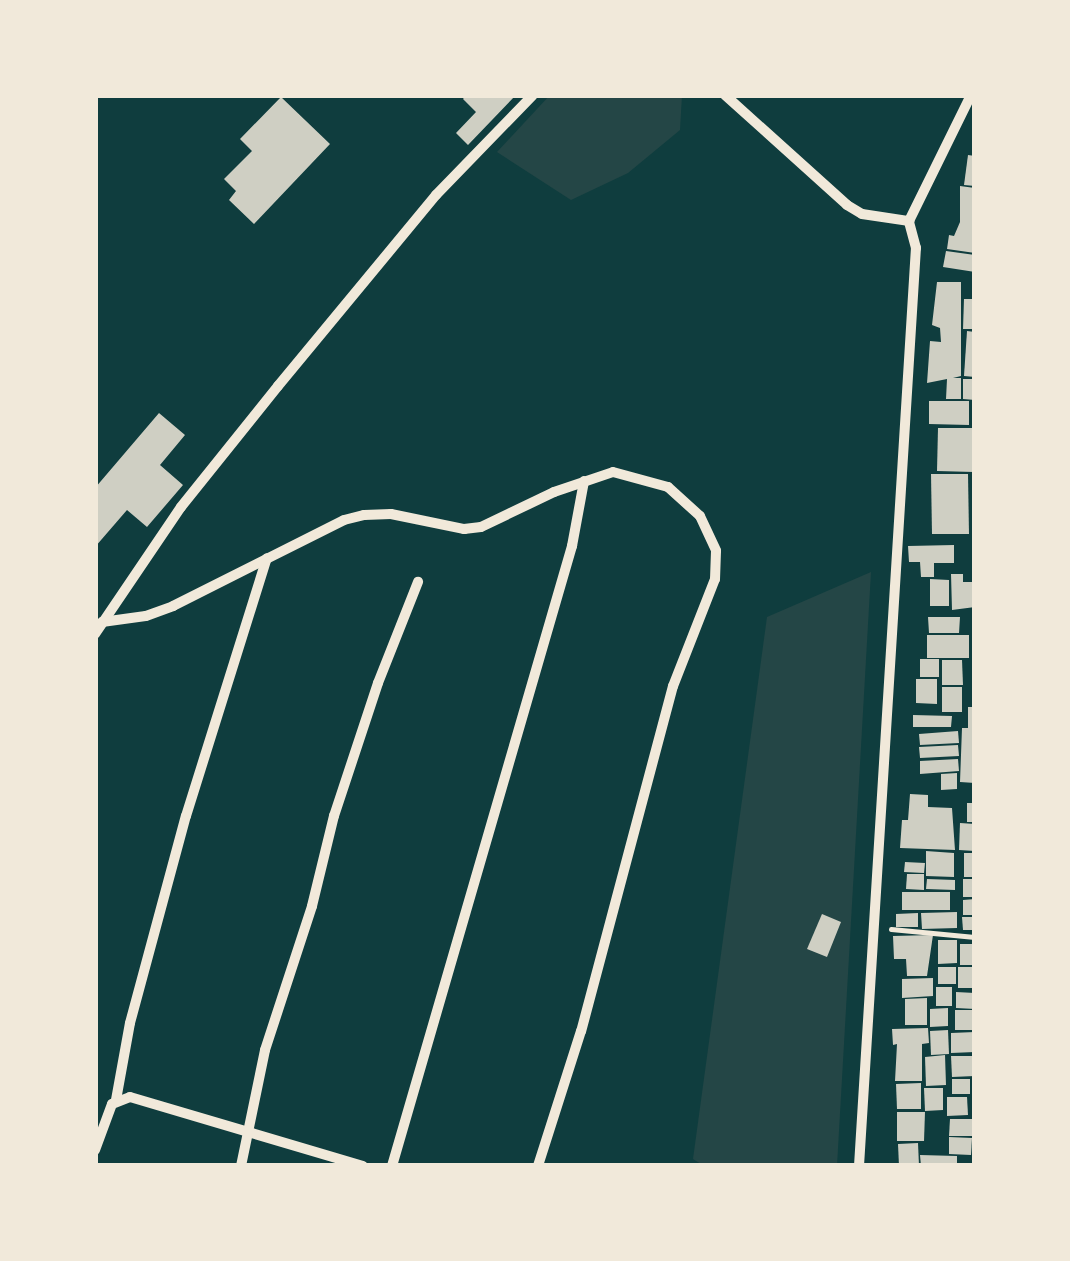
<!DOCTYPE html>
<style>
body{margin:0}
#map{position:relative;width:1070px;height:1261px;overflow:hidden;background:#0f3d3e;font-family:"Work Sans",sans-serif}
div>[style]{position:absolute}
.green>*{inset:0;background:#244646}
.building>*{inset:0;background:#cfcfc3}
.path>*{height:5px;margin:-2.5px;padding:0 2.5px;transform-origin:2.5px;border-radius:2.5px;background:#f1e9da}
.minor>*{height:10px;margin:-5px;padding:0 5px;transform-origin:5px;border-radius:5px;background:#f1e9da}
span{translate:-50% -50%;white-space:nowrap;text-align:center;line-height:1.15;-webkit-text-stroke:8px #f1e9da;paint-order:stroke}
.frame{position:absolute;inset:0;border:98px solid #f1e9da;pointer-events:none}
</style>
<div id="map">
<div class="green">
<div style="clip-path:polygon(550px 95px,682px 95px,680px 130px,628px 173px,571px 200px,497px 152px)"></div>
<div style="clip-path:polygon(871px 572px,837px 1166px,704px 1166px,693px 1159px,767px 617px)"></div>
</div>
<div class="building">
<div style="clip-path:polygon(466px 95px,516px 95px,468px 145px,456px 133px,476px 112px,463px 99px)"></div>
<div style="clip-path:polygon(281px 97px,330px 144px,254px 224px,229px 200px,236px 191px,224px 179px,252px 151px,240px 139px)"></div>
<div style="clip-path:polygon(968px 155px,975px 156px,975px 186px,964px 185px)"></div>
<div style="clip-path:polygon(960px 186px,975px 188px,975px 253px,947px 249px,949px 235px,954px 236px,960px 222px)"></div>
<div style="clip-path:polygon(946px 251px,975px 255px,975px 272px,943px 267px)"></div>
<div style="clip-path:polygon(937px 282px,961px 282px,961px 376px,953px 378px,961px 378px,961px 399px,946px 399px,947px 379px,927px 383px,930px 341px,941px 342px,940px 328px,932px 325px)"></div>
<div style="clip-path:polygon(964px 299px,975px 299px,975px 329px,963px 329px)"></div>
<div style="clip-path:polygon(967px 331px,975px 332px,975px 377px,964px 376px)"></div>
<div style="clip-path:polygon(963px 379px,975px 379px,975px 400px,963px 399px)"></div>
<div style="clip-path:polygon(929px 401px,969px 401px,969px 425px,929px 424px)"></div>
<div style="clip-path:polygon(159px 413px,185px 435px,160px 465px,183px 485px,147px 527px,127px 510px,95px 547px,95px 488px)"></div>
<div style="clip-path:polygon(938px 428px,974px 428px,974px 472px,937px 471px)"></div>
<div style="clip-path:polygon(931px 474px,968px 474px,969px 534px,932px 534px)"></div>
<div style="clip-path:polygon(954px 545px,954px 563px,934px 563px,934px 577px,921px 577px,920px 562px,909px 562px,908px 546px)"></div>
<div style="clip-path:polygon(951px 574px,963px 574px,963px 582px,975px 582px,975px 607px,952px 610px)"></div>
<div style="clip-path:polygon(930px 579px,949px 580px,949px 606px,930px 606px)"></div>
<div style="clip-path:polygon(928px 617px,960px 617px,959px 633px,929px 633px)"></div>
<div style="clip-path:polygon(927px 635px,969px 635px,969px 658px,927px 658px)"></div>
<div style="clip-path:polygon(920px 659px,939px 659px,939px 677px,920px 677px)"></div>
<div style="clip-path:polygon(942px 660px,962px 660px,963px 685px,942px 685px)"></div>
<div style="clip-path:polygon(916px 679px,937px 679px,937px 704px,916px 703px)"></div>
<div style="clip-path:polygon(942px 687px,962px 687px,962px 712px,942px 712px)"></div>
<div style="clip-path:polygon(968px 707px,975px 707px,975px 783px,960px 782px,962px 728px,968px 728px)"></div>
<div style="clip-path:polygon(913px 715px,952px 716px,951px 727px,913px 727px)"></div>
<div style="clip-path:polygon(958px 731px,959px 743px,920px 745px,919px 734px)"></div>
<div style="clip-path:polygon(958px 745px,959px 756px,920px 758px,919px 747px)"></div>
<div style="clip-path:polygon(958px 759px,959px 771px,920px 774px,920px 761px)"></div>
<div style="clip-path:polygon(957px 773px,957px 789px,941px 790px,941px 774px)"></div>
<div style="clip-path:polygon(910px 794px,928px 795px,928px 807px,952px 808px,955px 850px,900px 848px,902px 820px,908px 820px)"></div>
<div style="clip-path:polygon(967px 803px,975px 803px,975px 822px,967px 822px)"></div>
<div style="clip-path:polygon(960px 823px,975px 824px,975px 851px,959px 850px)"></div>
<div style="clip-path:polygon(926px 851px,954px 853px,954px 877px,926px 876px)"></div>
<div style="clip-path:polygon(964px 853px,975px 853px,975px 877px,964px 877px)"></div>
<div style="clip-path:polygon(905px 862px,925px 863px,924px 873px,904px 872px)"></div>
<div style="clip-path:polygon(907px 874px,924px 874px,924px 890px,906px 889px)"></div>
<div style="clip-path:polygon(927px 879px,955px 880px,955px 890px,926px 889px)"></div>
<div style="clip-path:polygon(963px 879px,975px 879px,975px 897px,963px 897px)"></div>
<div style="clip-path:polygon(902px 892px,950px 892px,950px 910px,902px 910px)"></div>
<div style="clip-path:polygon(975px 899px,975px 915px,963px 915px,963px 900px)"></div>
<div style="clip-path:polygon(957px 912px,957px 928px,922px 929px,921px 913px)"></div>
<div style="clip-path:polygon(918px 913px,918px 927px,896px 927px,896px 914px)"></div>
<div style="clip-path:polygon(822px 914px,841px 922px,827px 957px,807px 949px)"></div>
<div style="clip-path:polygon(962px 917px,975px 917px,975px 930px,963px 930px)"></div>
<div style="clip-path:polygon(933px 935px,927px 976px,907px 976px,906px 959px,894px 959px,893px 936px)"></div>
<div style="clip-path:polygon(938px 940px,957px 940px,957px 963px,938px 964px)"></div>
<div style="clip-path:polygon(960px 944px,975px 944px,975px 965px,960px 965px)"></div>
<div style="clip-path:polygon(938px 967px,956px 967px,956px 984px,938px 984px)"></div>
<div style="clip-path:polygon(958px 967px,975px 967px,975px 988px,958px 988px)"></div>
<div style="clip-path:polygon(933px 978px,933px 996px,902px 998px,902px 979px)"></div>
<div style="clip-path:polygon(936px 987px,952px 987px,952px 1006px,936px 1006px)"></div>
<div style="clip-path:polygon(956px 992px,975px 993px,975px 1009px,956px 1008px)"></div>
<div style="clip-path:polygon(927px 998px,927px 1025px,905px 1025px,905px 999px)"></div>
<div style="clip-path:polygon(948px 1008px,948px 1026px,930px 1027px,930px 1009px)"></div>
<div style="clip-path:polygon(955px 1010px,975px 1010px,975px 1030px,955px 1030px)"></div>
<div style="clip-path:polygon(928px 1028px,929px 1043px,922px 1044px,922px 1081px,895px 1081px,897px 1044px,893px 1045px,892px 1029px)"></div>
<div style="clip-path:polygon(948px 1030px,949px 1054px,931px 1055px,930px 1031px)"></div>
<div style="clip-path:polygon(975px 1032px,975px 1052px,951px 1053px,951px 1033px)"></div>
<div style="clip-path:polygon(945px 1055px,946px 1085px,926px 1086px,925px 1057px)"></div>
<div style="clip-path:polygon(951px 1056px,975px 1056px,975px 1076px,952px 1077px)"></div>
<div style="clip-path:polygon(952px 1079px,970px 1079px,970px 1094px,952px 1094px)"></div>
<div style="clip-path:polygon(921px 1083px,921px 1109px,897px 1109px,896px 1084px)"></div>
<div style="clip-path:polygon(924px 1088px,943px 1088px,943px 1110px,925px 1111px)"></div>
<div style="clip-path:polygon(947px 1097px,967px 1097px,968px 1115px,947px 1116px)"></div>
<div style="clip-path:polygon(897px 1112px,925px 1112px,924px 1141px,897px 1141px)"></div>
<div style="clip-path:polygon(950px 1119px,972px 1119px,972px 1136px,949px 1136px)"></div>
<div style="clip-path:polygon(949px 1137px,972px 1138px,971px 1155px,949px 1154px)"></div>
<div style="clip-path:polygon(918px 1143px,919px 1166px,899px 1166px,898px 1144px)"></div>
<div style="clip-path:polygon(920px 1155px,957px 1156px,957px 1166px,921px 1166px)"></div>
</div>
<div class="path">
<div style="left:891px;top:929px;width:84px;rotate:5.4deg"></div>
</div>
<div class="minor">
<div style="left:725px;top:95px;width:164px;rotate:42deg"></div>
<div style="left:847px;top:205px;width:17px;rotate:31deg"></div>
<div style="left:862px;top:214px;width:48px;rotate:8.5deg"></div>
<div style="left:102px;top:622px;width:44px;rotate:-7.8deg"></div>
<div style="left:146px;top:616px;width:29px;rotate:-20deg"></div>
<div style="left:173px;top:606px;width:191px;rotate:-26.7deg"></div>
<div style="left:344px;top:520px;width:21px;rotate:-14deg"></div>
<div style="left:364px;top:515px;width:27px;rotate:-2deg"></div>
<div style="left:391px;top:514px;width:75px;rotate:11.6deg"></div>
<div style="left:464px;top:529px;width:17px;rotate:-7deg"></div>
<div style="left:481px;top:527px;width:81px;rotate:-25.6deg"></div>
<div style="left:554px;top:492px;width:62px;rotate:-18.7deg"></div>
<div style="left:613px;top:472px;width:57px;rotate:15.3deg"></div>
<div style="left:668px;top:487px;width:43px;rotate:42.2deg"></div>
<div style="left:700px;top:516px;width:38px;rotate:65deg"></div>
<div style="left:716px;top:551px;width:28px;rotate:92deg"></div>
<div style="left:715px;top:579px;width:115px;rotate:111.4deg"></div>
<div style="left:673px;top:686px;width:357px;rotate:104.9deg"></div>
<div style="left:581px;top:1031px;width:142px;rotate:107.7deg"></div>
<div style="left:95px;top:634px;width:153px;rotate:-55.9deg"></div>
<div style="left:181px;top:507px;width:155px;rotate:-51.3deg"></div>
<div style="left:278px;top:386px;width:248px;rotate:-50.4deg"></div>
<div style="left:436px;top:195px;width:139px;rotate:-45.9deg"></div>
<div style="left:116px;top:1100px;width:78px;rotate:-79.7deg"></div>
<div style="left:130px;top:1023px;width:214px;rotate:-74.9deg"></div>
<div style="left:186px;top:816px;width:270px;rotate:-72.6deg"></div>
<div style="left:95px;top:1150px;width:49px;rotate:-69.7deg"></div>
<div style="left:112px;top:1104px;width:19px;rotate:-21deg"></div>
<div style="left:130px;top:1097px;width:243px;rotate:16.5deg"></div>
<div style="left:241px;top:1166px;width:118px;rotate:-78.3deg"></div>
<div style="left:265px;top:1050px;width:151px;rotate:-71.9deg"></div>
<div style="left:312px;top:906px;width:93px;rotate:-76.3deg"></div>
<div style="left:334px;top:816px;width:140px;rotate:-71.7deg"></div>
<div style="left:378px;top:683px;width:109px;rotate:-68.4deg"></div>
<div style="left:392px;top:1166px;width:646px;rotate:-73.81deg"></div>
<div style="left:572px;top:546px;width:66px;rotate:-79.5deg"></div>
<div style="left:859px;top:1166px;width:920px;rotate:-86.45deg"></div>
<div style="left:916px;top:248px;width:28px;rotate:-105deg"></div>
<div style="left:909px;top:221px;width:140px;rotate:-63.8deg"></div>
</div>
<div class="frame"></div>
</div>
